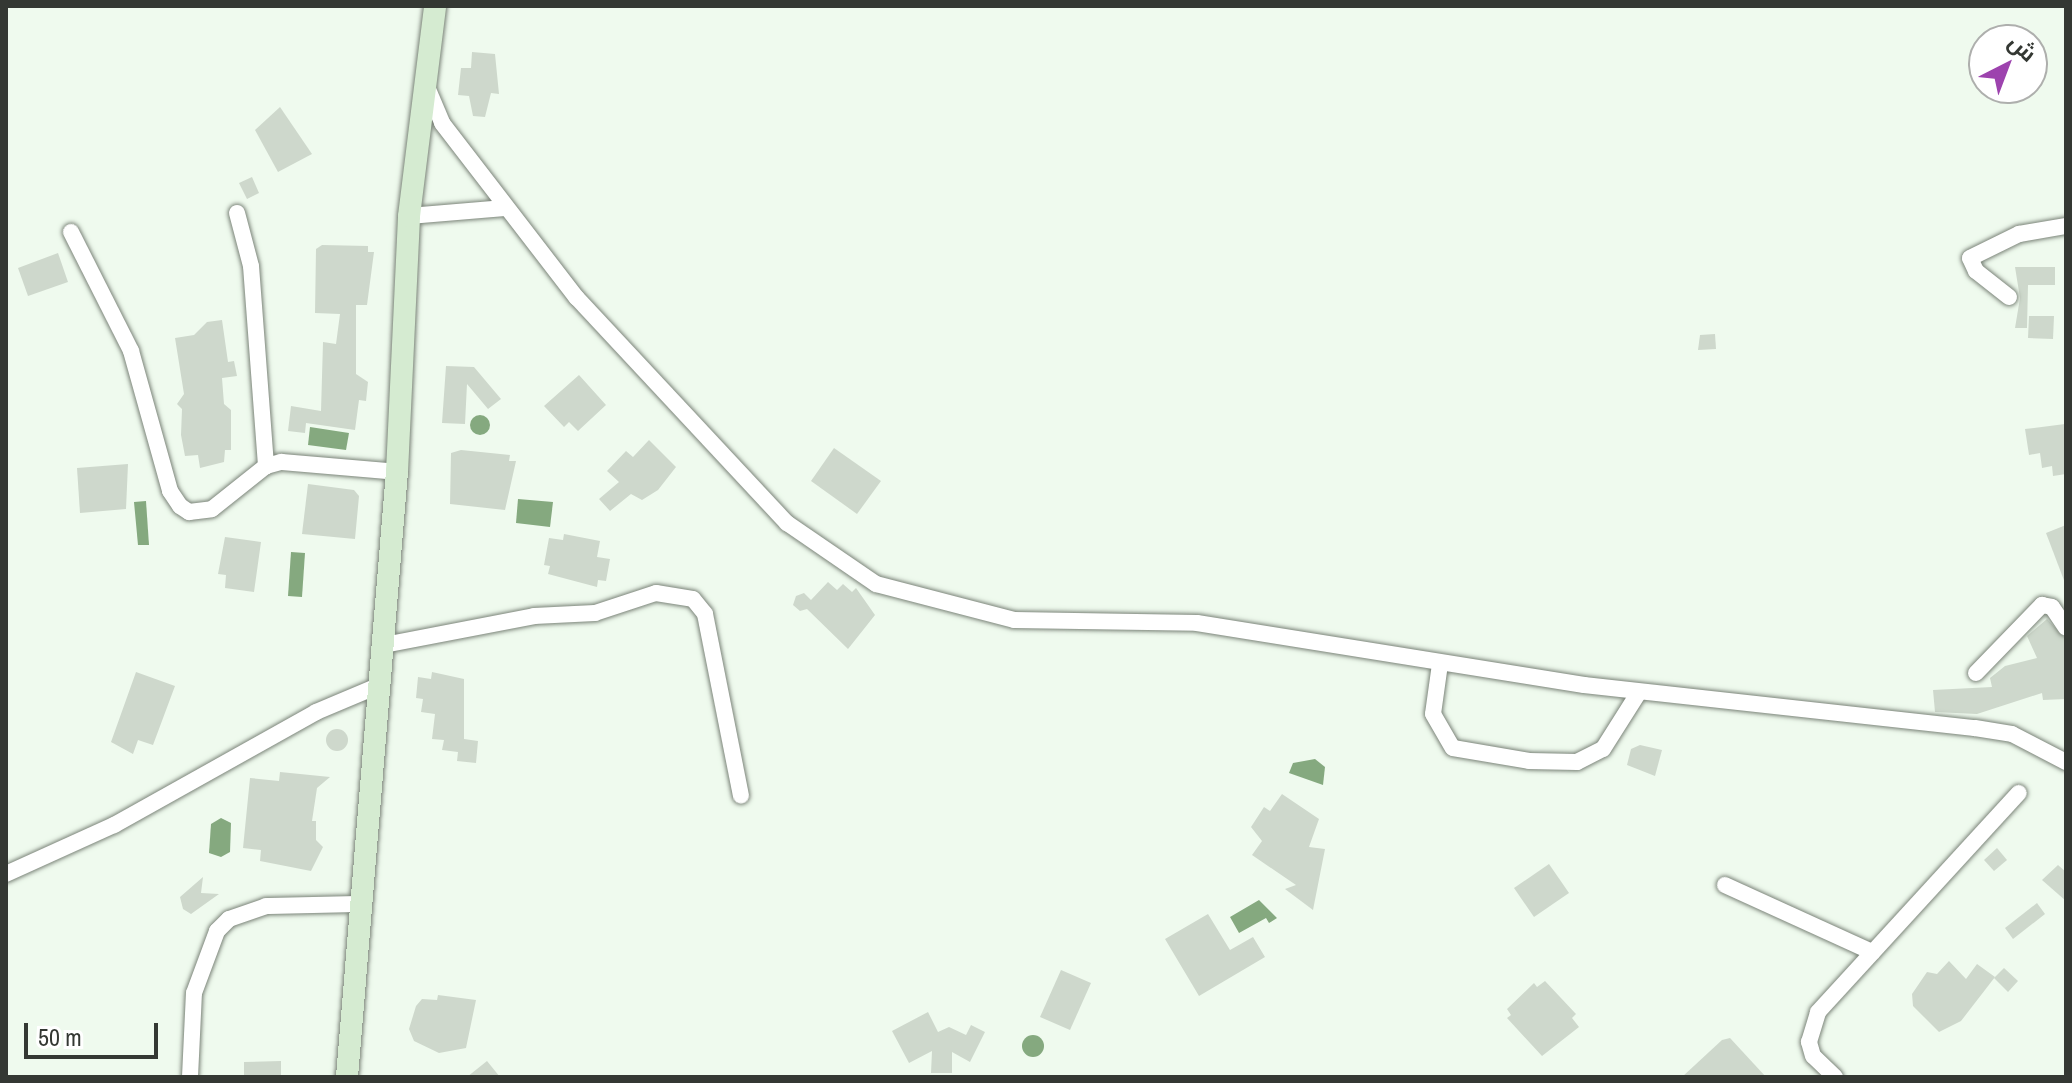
<!DOCTYPE html>
<meta charset="utf-8">
<style>
body{margin:0}
#map{position:relative;width:2072px;height:1083px;overflow:hidden;background:#effaee;font-family:"Archivo Narrow",Cairo,sans-serif}
div>[style]{position:absolute}
.water>*{inset:0;background:#85a97f}
.round{border-radius:50%}
.building>*{inset:0;background:#ced8cc}
.roads{filter:drop-shadow(0 0 2px #7b8479) drop-shadow(0 0 2px #7b8479)}
.street>*{height:16px;margin:-8px;padding:0 8px;transform-origin:8px;border-radius:8px;background:#fff}
.secondary>*{height:22px;margin:-11px;padding:0 11px;transform-origin:11px;border-radius:11px;background:#d5ebd1}
span{translate:-50% -50%;white-space:nowrap;text-align:center;line-height:1.15;-webkit-text-stroke:6px #fff;paint-order:stroke}
.frame{position:absolute;inset:0;border:8px solid #343833;pointer-events:none}
.north{position:absolute;left:1968px;top:24px;width:80px;height:80px;box-sizing:border-box;background:#fff;border:2px solid #aeafad;border-radius:50%;rotate:42deg;font-size:22px;font-weight:700;line-height:32px;text-align:center;color:#343833}
.north::after{content:'';display:block;margin:auto;width:28px;height:36px;background:#9d43ae;clip-path:polygon(50% 0,100% 100%,50% 72%,0 100%)}
.scale{position:absolute;left:24px;top:1023px;width:134px;height:36px;box-sizing:border-box;border:4px solid #343833;border-top:0;padding-left:10px;font-size:24px;line-height:28px;white-space:nowrap;color:#343833;-webkit-text-stroke:6px #fff;paint-order:stroke}
</style>
<div id="map">
<div class="water">
<div class="round" style="left:470px;top:415px;width:20px;height:20px"></div>
<div style="clip-path:polygon(310px 427px,349px 433px,346px 450px,308px 445px)"></div>
<div style="clip-path:polygon(518px 499px,553px 502px,550px 527px,516px 523px)"></div>
<div style="clip-path:polygon(146px 501px,149px 545px,138px 545px,134px 502px)"></div>
<div style="clip-path:polygon(291px 552px,305px 553px,302px 597px,288px 596px)"></div>
<div style="clip-path:polygon(1315px 759px,1325px 767px,1323px 785px,1289px 773px,1293px 763px)"></div>
<div style="clip-path:polygon(221px 818px,231px 823px,230px 852px,221px 857px,209px 853px,211px 824px)"></div>
<div style="clip-path:polygon(1259px 900px,1277px 918px,1269px 923px,1266px 918px,1239px 933px,1230px 917px)"></div>
<div class="round" style="left:1022px;top:1035px;width:22px;height:22px"></div>
</div>
<div class="building">
<div style="clip-path:polygon(472px 52px,495px 54px,499px 94px,491px 93px,485px 117px,473px 116px,469px 96px,458px 95px,461px 68px,471px 68px)"></div>
<div style="clip-path:polygon(280px 107px,312px 154px,278px 172px,255px 130px)"></div>
<div style="clip-path:polygon(252px 177px,259px 193px,247px 199px,239px 183px)"></div>
<div style="clip-path:polygon(322px 245px,368px 246px,368px 252px,374px 252px,367px 305px,356px 305px,356px 374px,368px 382px,366px 401px,359px 400px,355px 430px,306px 423px,305px 433px,288px 431px,291px 406px,321px 411px,323px 342px,336px 344px,340px 314px,315px 313px,316px 249px)"></div>
<div style="clip-path:polygon(58px 253px,68px 282px,28px 296px,18px 268px)"></div>
<div style="clip-path:polygon(2015px 267px,2055px 267px,2055px 285px,2028px 285px,2027px 328px,2015px 328px,2020px 298px)"></div>
<div style="clip-path:polygon(2029px 316px,2054px 316px,2053px 339px,2028px 338px)"></div>
<div style="clip-path:polygon(222px 320px,228px 362px,234px 361px,237px 376px,222px 378px,224px 404px,231px 410px,231px 450px,225px 450px,224px 462px,200px 468px,198px 455px,185px 456px,181px 435px,182px 409px,177px 404px,184px 394px,175px 338px,194px 335px,207px 322px)"></div>
<div style="clip-path:polygon(1715px 334px,1716px 349px,1698px 350px,1700px 335px)"></div>
<div style="clip-path:polygon(446px 366px,474px 367px,501px 399px,488px 409px,467px 384px,465px 424px,442px 423px)"></div>
<div style="clip-path:polygon(579px 375px,606px 405px,578px 431px,569px 422px,564px 427px,544px 406px)"></div>
<div style="clip-path:polygon(2065px 424px,2066px 474px,2053px 476px,2052px 466px,2042px 468px,2040px 453px,2029px 455px,2025px 429px)"></div>
<div style="clip-path:polygon(649px 440px,676px 467px,658px 490px,642px 500px,631px 494px,610px 511px,599px 499px,619px 482px,607px 471px,626px 451px,633px 457px)"></div>
<div style="clip-path:polygon(834px 448px,881px 481px,857px 514px,811px 481px)"></div>
<div style="clip-path:polygon(461px 450px,510px 455px,509px 461px,516px 461px,505px 510px,450px 504px,451px 453px)"></div>
<div style="clip-path:polygon(128px 464px,126px 509px,80px 513px,77px 468px)"></div>
<div style="clip-path:polygon(308px 484px,354px 490px,359px 496px,355px 539px,302px 534px)"></div>
<div style="clip-path:polygon(2066px 525px,2066px 582px,2065px 583px,2046px 533px)"></div>
<div style="clip-path:polygon(564px 534px,600px 541px,597px 557px,610px 559px,606px 581px,598px 580px,597px 587px,548px 574px,550px 566px,544px 565px,549px 538px,563px 540px)"></div>
<div style="clip-path:polygon(225px 537px,261px 542px,254px 592px,225px 588px,226px 575px,218px 574px)"></div>
<div style="clip-path:polygon(828px 582px,837px 590px,843px 584px,852px 592px,856px 588px,875px 615px,848px 649px,807px 609px,800px 611px,793px 605px,796px 596px,804px 593px,811px 600px)"></div>
<div style="clip-path:polygon(2047px 619px,2066px 639px,2066px 699px,2043px 700px,2042px 693px,1977px 714px,1935px 712px,1933px 690px,1992px 687px,1990px 678px,2005px 666px,2037px 658px,2027px 636px)"></div>
<div style="clip-path:polygon(136px 672px,175px 686px,153px 745px,138px 740px,133px 754px,111px 742px)"></div>
<div style="clip-path:polygon(432px 672px,464px 679px,464px 739px,478px 741px,476px 763px,457px 761px,458px 752px,442px 750px,444px 740px,432px 739px,435px 714px,421px 712px,423px 699px,416px 698px,418px 677px,431px 679px)"></div>
<div class="round" style="left:326px;top:729px;width:22px;height:22px"></div>
<div style="clip-path:polygon(1640px 745px,1662px 750px,1655px 776px,1627px 765px,1631px 749px)"></div>
<div style="clip-path:polygon(280px 772px,330px 777px,317px 788px,312px 821px,316px 821px,316px 840px,323px 847px,311px 871px,260px 861px,261px 850px,243px 848px,250px 778px,279px 781px)"></div>
<div style="clip-path:polygon(1282px 794px,1319px 819px,1309px 847px,1325px 849px,1313px 910px,1285px 889px,1296px 885px,1252px 855px,1262px 841px,1251px 827px,1264px 807px,1270px 811px)"></div>
<div style="clip-path:polygon(1997px 848px,2007px 860px,1994px 871px,1984px 860px)"></div>
<div style="clip-path:polygon(1549px 864px,1569px 893px,1534px 917px,1514px 888px)"></div>
<div style="clip-path:polygon(2058px 865px,2066px 872px,2066px 901px,2042px 880px)"></div>
<div style="clip-path:polygon(203px 877px,201px 893px,219px 894px,191px 914px,183px 909px,180px 897px)"></div>
<div style="clip-path:polygon(2037px 903px,2045px 914px,2013px 939px,2005px 928px)"></div>
<div style="clip-path:polygon(1208px 914px,1230px 950px,1253px 937px,1265px 957px,1199px 996px,1165px 939px)"></div>
<div style="clip-path:polygon(1949px 961px,1966px 979px,1977px 964px,1995px 977px,1961px 1021px,1939px 1032px,1913px 1006px,1912px 994px,1927px 972px,1937px 974px)"></div>
<div style="clip-path:polygon(2004px 968px,2018px 981px,2008px 992px,1994px 978px)"></div>
<div style="clip-path:polygon(1061px 970px,1091px 983px,1070px 1030px,1040px 1017px)"></div>
<div style="clip-path:polygon(1545px 981px,1576px 1014px,1572px 1018px,1579px 1027px,1542px 1056px,1507px 1018px,1511px 1015px,1507px 1009px,1534px 983px,1537px 987px)"></div>
<div style="clip-path:polygon(438px 995px,476px 1000px,466px 1048px,439px 1053px,414px 1041px,409px 1029px,416px 1006px,422px 999px,437px 1000px)"></div>
<div style="clip-path:polygon(928px 1012px,938px 1032px,949px 1027px,966px 1035px,971px 1025px,985px 1032px,970px 1062px,952px 1052px,952px 1073px,931px 1073px,932px 1051px,909px 1063px,892px 1031px)"></div>
<div style="clip-path:polygon(1730px 1038px,1766px 1077px,1682px 1077px,1722px 1040px)"></div>
<div style="clip-path:polygon(281px 1061px,281px 1077px,244px 1077px,244px 1062px)"></div>
<div style="clip-path:polygon(487px 1061px,500px 1077px,467px 1077px)"></div>
</div>
<div class="roads">
<div class="street">
<div style="left:427px;top:87px;width:39px;rotate:67deg"></div>
<div style="left:442px;top:123px;width:221px;rotate:52.4deg"></div>
<div style="left:577px;top:298px;width:308px;rotate:47deg"></div>
<div style="left:787px;top:523px;width:108px;rotate:34.4deg"></div>
<div style="left:876px;top:584px;width:143px;rotate:14.6deg"></div>
<div style="left:1014px;top:620px;width:183px;rotate:0.9deg"></div>
<div style="left:1197px;top:623px;width:392px;rotate:9.1deg"></div>
<div style="left:1584px;top:685px;width:393px;rotate:6.3deg"></div>
<div style="left:1975px;top:728px;width:37px;rotate:9deg"></div>
<div style="left:2012px;top:734px;width:61px;rotate:27.4deg"></div>
<div style="left:237px;top:213px;width:55px;rotate:75.2deg"></div>
<div style="left:251px;top:266px;width:201px;rotate:85.7deg"></div>
<div style="left:409px;top:216px;width:96px;rotate:-4.8deg"></div>
<div style="left:71px;top:232px;width:133px;rotate:63.2deg"></div>
<div style="left:131px;top:351px;width:145px;rotate:74.4deg"></div>
<div style="left:170px;top:491px;width:18px;rotate:56deg"></div>
<div style="left:180px;top:506px;width:11px;rotate:34deg"></div>
<div style="left:189px;top:512px;width:23px;rotate:-7deg"></div>
<div style="left:212px;top:509px;width:69px;rotate:-38.5deg"></div>
<div style="left:266px;top:466px;width:16px;rotate:-15deg"></div>
<div style="left:281px;top:462px;width:116px;rotate:4.9deg"></div>
<div style="left:2009px;top:297px;width:42px;rotate:-141.8deg"></div>
<div style="left:1976px;top:271px;width:14px;rotate:-115deg"></div>
<div style="left:1970px;top:258px;width:55px;rotate:-26.1deg"></div>
<div style="left:2019px;top:234px;width:48px;rotate:-9.7deg"></div>
<div style="left:384px;top:645px;width:153px;rotate:-10.9deg"></div>
<div style="left:534px;top:616px;width:61px;rotate:-2.8deg"></div>
<div style="left:595px;top:613px;width:64px;rotate:-18.2deg"></div>
<div style="left:656px;top:593px;width:37px;rotate:9deg"></div>
<div style="left:693px;top:599px;width:19px;rotate:51deg"></div>
<div style="left:705px;top:614px;width:185px;rotate:78.8deg"></div>
<div style="left:1440px;top:664px;width:50px;rotate:98deg"></div>
<div style="left:1433px;top:714px;width:39px;rotate:60deg"></div>
<div style="left:1453px;top:748px;width:77px;rotate:9.7deg"></div>
<div style="left:1529px;top:761px;width:48px;rotate:1.2deg"></div>
<div style="left:1577px;top:762px;width:29px;rotate:-27deg"></div>
<div style="left:1603px;top:749px;width:67px;rotate:-57.7deg"></div>
<div style="left:1976px;top:673px;width:95px;rotate:-45.9deg"></div>
<div style="left:2042px;top:605px;width:10px;rotate:11deg"></div>
<div style="left:2052px;top:607px;width:25px;rotate:56deg"></div>
<div style="left:6px;top:874px;width:119px;rotate:-24.4deg"></div>
<div style="left:114px;top:825px;width:231px;rotate:-29.2deg"></div>
<div style="left:316px;top:712px;width:67px;rotate:-22.8deg"></div>
<div style="left:1725px;top:885px;width:162px;rotate:24.5deg"></div>
<div style="left:190px;top:1077px;width:84px;rotate:-87.3deg"></div>
<div style="left:194px;top:993px;width:66px;rotate:-69.6deg"></div>
<div style="left:217px;top:931px;width:17px;rotate:-45deg"></div>
<div style="left:229px;top:919px;width:39px;rotate:-19deg"></div>
<div style="left:266px;top:906px;width:94px;rotate:-1.2deg"></div>
<div style="left:1835px;top:1077px;width:30px;rotate:-136deg"></div>
<div style="left:1813px;top:1056px;width:15px;rotate:-106deg"></div>
<div style="left:1809px;top:1042px;width:31px;rotate:-73deg"></div>
<div style="left:1818px;top:1012px;width:297px;rotate:-47.5deg"></div>
</div>
<div class="secondary">
<div style="left:347px;top:1077px;width:607px;rotate:-85.28deg"></div>
<div style="left:397px;top:472px;width:256px;rotate:-87.3deg"></div>
<div style="left:409px;top:216px;width:212px;rotate:-82.9deg"></div>
</div>
</div>
<div class="frame"></div>
<div class="north">ش</div>
<div class="scale">50 m</div>
</div>
